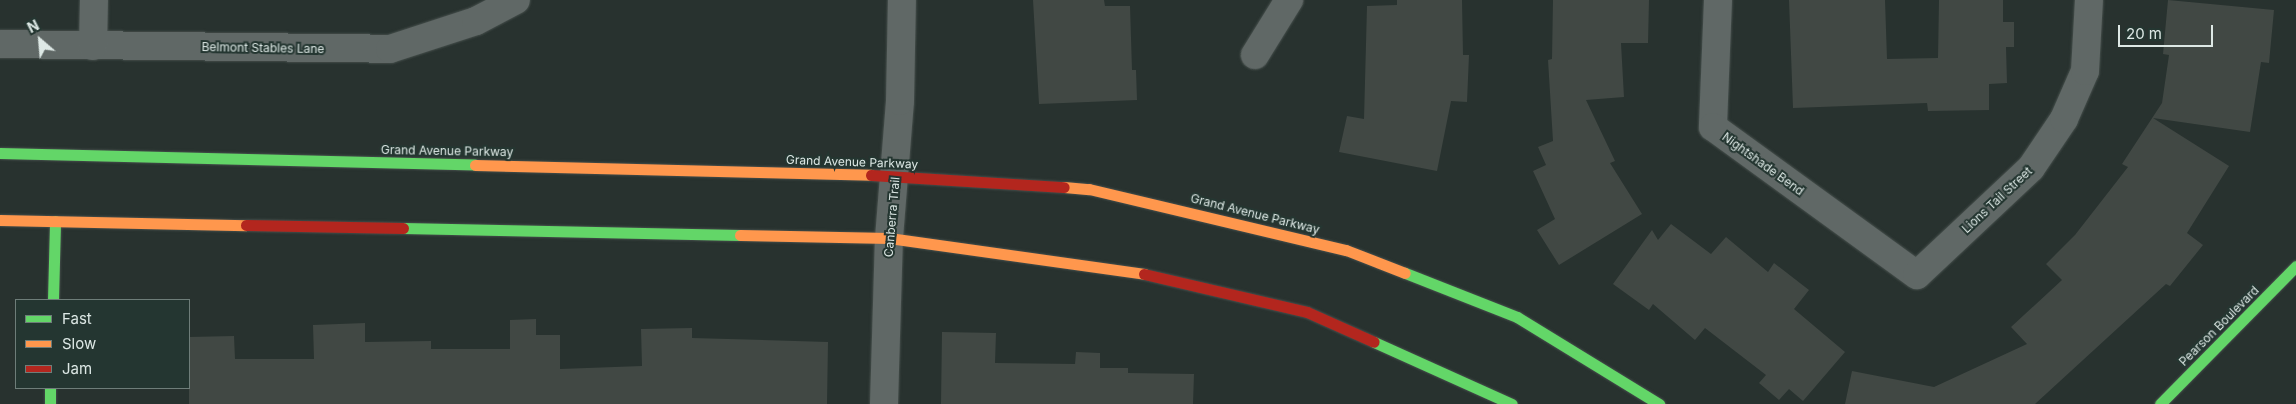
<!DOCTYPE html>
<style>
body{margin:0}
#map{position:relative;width:2296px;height:404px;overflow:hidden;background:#28322f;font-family:Inter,sans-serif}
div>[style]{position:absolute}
.building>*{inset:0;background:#414844}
.roads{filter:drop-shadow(0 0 1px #464f4c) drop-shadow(0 0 1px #464f4c)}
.street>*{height:28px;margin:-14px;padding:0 14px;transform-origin:14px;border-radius:14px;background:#606866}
.fast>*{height:11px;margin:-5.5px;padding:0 5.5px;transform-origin:5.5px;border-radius:5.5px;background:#63d668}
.slow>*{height:11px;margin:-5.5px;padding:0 5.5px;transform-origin:5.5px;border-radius:5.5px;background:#ff974d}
.jam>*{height:11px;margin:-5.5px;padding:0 5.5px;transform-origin:5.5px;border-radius:5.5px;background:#b3261e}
span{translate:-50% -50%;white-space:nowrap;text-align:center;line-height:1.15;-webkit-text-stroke:4px #243631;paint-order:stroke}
.street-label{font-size:12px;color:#dde8e5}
.legend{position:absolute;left:15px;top:299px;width:175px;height:90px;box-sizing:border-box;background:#243631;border:1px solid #6e7d79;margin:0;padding:6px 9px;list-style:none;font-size:15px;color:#dde8e5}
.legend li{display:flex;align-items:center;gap:10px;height:25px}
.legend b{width:25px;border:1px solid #6e7d79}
.north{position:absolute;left:15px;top:15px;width:50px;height:50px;-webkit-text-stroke:4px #243631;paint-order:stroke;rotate:333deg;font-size:14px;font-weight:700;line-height:20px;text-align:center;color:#dde8e5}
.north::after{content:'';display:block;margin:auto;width:18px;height:22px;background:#dde8e5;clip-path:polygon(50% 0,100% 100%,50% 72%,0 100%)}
.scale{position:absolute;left:2118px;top:25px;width:95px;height:22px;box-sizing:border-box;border:2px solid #dde8e5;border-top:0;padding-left:6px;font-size:15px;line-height:18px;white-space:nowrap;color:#dde8e5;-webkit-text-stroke:4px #243631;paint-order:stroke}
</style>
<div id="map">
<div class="building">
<div style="clip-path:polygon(1033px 0,1104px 0,1105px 6px,1130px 6px,1132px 70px,1136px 70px,1137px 100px,1039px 104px)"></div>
<div style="clip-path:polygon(1397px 0,1462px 0,1463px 55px,1469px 55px,1467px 102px,1451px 101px,1437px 171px,1339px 152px,1347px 116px,1364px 119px,1367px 6px,1397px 5px)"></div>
<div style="clip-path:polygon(1553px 0,1649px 0,1648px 43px,1621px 43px,1624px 97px,1586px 100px,1615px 161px,1610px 163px,1642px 214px,1559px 265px,1537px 230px,1555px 219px,1533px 171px,1546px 165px,1538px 147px,1553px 141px,1548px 60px,1552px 59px)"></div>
<div style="clip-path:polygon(1789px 0,1885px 0,1887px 59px,1938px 58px,1939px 0,2003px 0,2003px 22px,2014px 22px,2014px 47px,2006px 47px,2007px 83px,1989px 84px,1989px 110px,1928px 111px,1927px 103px,1793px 108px)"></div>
<div style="clip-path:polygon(2168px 0,2274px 10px,2269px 63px,2261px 62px,2250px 132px,2153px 118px,2229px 166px,2187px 233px,2203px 245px,2170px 286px,2166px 284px,2035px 404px,1845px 404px,1852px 371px,1934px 387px,2027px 344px,2011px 327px,2062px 280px,2046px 264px,2075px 235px,2128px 167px,2122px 164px,2162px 103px,2169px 55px,2163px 54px)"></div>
<div style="clip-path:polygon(1671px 224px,1711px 254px,1726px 237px,1768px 272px,1774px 263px,1809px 290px,1794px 309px,1845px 352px,1803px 401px,1789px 389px,1779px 400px,1759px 383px,1766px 375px,1705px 328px,1695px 340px,1653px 304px,1649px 310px,1613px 284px,1652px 230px,1658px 240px)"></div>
<div style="clip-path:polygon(536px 319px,536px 335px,560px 335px,560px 369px,642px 366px,641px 329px,692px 328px,692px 338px,828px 342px,827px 404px,189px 404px,189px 337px,234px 336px,235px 359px,314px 359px,313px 325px,365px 323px,365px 342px,431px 341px,431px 349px,510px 349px,510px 320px)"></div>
<div style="clip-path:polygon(942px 332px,996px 333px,995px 363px,1075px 364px,1076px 352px,1100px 353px,1100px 368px,1128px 368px,1128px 373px,1194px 374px,1193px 404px,941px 404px)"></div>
</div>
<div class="roads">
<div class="street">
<div style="left:1718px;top:0;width:127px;rotate:92.3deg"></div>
<div style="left:1713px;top:127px;width:252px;rotate:36deg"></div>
<div style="left:1917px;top:275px;width:156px;rotate:-43.2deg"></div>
<div style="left:2031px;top:168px;width:59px;rotate:-56deg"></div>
<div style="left:2064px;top:119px;width:52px;rotate:-66.4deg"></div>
<div style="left:2085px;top:71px;width:71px;rotate:-86.8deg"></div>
<div style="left:0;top:44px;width:390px;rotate:0.7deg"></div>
<div style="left:390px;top:49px;width:90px;rotate:-18deg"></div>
<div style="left:476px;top:21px;width:45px;rotate:-27.7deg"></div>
<div style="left:93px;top:46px;width:46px;rotate:-88.8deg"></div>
<div style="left:1255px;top:55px;width:65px;rotate:-58.3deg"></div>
<div style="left:884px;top:404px;width:166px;rotate:-88.3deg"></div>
<div style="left:889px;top:238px;width:137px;rotate:-85.4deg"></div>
<div style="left:900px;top:101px;width:101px;rotate:-88.9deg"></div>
</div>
<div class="fast">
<div style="left:0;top:153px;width:475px;rotate:1.4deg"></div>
<div style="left:403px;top:228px;width:337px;rotate:1.2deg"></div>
<div style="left:1405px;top:273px;width:120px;rotate:21.4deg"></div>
<div style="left:1517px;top:317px;width:167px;rotate:31.5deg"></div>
<div style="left:53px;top:300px;width:79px;rotate:-88.5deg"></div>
<div style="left:1374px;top:342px;width:151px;rotate:24.2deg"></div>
<div style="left:50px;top:388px;width:16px;rotate:90deg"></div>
<div style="left:2160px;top:404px;width:194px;rotate:-45.4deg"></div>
</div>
<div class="slow">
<div style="left:475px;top:165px;width:396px;rotate:1.4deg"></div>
<div style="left:1064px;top:187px;width:25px;rotate:5deg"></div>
<div style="left:1089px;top:189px;width:264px;rotate:13.4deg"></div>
<div style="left:1346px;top:250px;width:63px;rotate:21.3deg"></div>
<div style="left:0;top:220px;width:246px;rotate:1.2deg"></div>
<div style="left:740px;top:235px;width:149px;rotate:1.2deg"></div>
<div style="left:889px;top:238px;width:258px;rotate:8deg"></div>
</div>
<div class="jam">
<div style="left:871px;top:175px;width:193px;rotate:3.6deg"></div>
<div style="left:246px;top:225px;width:157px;rotate:1.1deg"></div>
<div style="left:1144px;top:274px;width:167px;rotate:13.1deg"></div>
<div style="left:1307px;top:312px;width:73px;rotate:24.1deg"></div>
</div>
</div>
<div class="street-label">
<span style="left:263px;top:48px;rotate:1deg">Belmont Stables Lane</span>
<span style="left:447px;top:151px;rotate:1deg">Grand Avenue Parkway</span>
<span style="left:852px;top:162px;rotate:2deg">Grand Avenue Parkway</span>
<span style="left:1763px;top:164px;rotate:36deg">Nightshade Bend</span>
<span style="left:1997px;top:200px;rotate:-43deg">Lions Tail Street</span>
<span style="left:1255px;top:214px;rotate:14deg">Grand Avenue Parkway</span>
<span style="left:892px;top:217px;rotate:-85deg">Canberra Trail</span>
<span style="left:2219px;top:326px;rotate:-45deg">Pearson Boulevard</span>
</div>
<ul class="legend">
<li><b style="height:6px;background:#63d668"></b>Fast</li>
<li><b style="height:6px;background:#ff974d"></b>Slow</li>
<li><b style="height:6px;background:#b3261e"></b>Jam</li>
</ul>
<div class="north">N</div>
<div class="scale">20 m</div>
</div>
